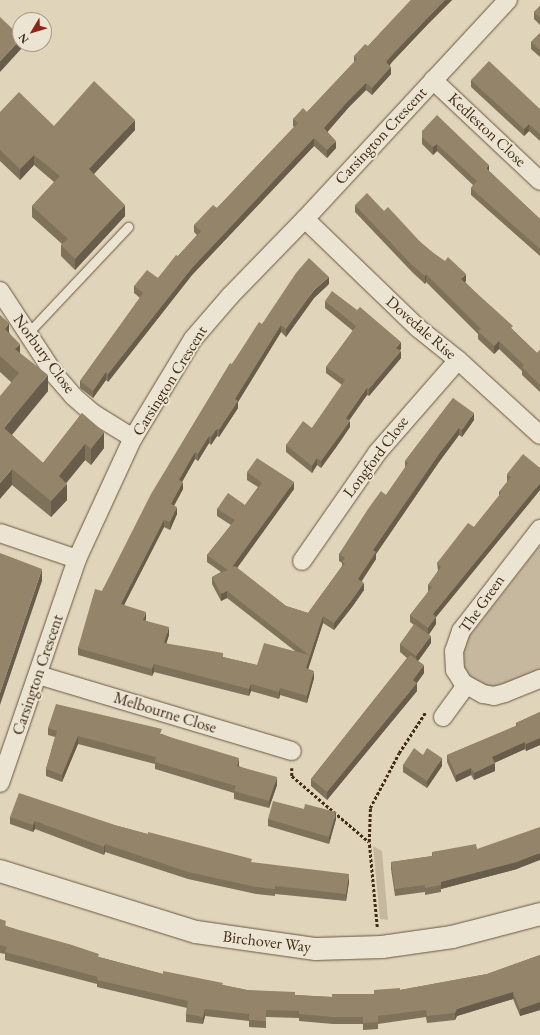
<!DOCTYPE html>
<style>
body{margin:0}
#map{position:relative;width:540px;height:1035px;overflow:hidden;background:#e0d5ba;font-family:"EB Garamond",serif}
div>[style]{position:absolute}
.green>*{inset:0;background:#c5b89e}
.path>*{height:2.5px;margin-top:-1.25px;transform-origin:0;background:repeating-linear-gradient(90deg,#422c14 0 3px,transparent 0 5px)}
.roads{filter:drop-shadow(0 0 1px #6a563e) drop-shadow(0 0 1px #6a563e)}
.service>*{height:9px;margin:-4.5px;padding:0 4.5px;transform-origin:4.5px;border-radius:4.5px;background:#ebe4d2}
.minor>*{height:18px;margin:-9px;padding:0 9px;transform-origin:9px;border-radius:9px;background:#ebe4d2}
.tertiary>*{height:22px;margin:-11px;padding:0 11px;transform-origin:11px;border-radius:11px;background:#ebe4d2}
.wall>*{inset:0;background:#7f725b}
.shaded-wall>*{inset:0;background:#685c4a}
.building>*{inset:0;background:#94846a}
span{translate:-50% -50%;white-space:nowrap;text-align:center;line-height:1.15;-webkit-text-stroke:4px #ebe4d2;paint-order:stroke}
.street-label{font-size:16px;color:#422c14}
.north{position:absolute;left:12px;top:12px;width:40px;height:40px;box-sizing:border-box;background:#ebe4d2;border:1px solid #a79a86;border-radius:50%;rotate:232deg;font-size:11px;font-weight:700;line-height:16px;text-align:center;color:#422c14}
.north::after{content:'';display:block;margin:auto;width:14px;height:18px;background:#8f2418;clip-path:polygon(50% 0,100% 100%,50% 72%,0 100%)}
</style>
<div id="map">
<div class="green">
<div style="clip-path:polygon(540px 545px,540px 671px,495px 689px,471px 680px,464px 669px,462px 657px,465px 642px)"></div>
<div style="clip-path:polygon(373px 846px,382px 851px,388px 920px,380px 919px)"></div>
</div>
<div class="path">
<div style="left:292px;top:768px;width:8px;rotate:90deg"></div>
<div style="left:292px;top:776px;width:101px;rotate:40.6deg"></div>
<div style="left:377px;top:927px;width:85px;rotate:-95.4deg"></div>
<div style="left:369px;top:842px;width:34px;rotate:-88deg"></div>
<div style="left:370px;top:808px;width:62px;rotate:-62.2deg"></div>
<div style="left:399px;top:753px;width:48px;rotate:-57deg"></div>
</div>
<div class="roads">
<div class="service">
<div style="left:28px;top:333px;width:146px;rotate:-46.7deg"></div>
</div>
<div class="minor">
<div style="left:433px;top:80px;width:147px;rotate:43.3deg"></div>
<div style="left:305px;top:219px;width:157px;rotate:44deg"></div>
<div style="left:418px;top:328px;width:51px;rotate:38.7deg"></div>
<div style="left:458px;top:360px;width:111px;rotate:42.4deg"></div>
<div style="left:0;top:291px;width:100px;rotate:56.8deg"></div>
<div style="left:55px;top:375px;width:28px;rotate:49deg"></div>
<div style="left:73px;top:396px;width:28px;rotate:41deg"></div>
<div style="left:94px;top:414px;width:46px;rotate:31.6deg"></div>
<div style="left:540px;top:529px;width:129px;rotate:127.8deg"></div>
<div style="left:461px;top:631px;width:21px;rotate:109deg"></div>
<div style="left:454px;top:651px;width:19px;rotate:87deg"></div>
<div style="left:455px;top:670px;width:15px;rotate:58deg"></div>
<div style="left:463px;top:683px;width:23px;rotate:29deg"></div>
<div style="left:483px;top:694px;width:11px;rotate:10deg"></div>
<div style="left:494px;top:696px;width:11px;rotate:-15deg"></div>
<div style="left:505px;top:693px;width:38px;rotate:-22deg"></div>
<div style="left:0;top:533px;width:81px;rotate:18.7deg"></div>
<div style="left:302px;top:561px;width:131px;rotate:-55.2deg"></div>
<div style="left:377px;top:453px;width:123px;rotate:-48.9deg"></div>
<div style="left:38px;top:675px;width:265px;rotate:16.7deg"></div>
<div style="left:443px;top:717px;width:39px;rotate:-54deg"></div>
<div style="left:0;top:783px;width:237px;rotate:-71deg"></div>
<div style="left:77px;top:559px;width:133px;rotate:-65.2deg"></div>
<div style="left:133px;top:438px;width:116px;rotate:-58.8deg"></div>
<div style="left:193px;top:339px;width:58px;rotate:-49.2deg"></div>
<div style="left:231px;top:295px;width:106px;rotate:-45.8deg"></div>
<div style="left:305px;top:219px;width:299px;rotate:-47.2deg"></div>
</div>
<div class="tertiary">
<div style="left:0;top:871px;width:205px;rotate:17.3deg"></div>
<div style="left:196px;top:932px;width:121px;rotate:8.1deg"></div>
<div style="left:316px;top:949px;width:66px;rotate:-1.7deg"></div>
<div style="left:382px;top:947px;width:71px;rotate:-8.1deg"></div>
<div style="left:452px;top:937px;width:91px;rotate:-14.6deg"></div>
</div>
</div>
<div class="wall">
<div style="clip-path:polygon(411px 0,452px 0,428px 24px,392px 62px,390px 65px,391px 74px,372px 95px,366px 90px,349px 107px,327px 132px,336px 148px,327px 158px,314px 146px,192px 275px,108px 382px,106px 380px,93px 398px,80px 388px,80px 381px,140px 298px,134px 293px,134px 286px,158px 278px,197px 235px,194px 232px,194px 225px,217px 208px,294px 127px,293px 126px,293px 119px,307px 112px,354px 62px,354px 56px,368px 46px)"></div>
<div style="clip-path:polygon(540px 6px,540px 25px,534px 19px,534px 12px)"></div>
<div style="clip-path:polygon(540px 33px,540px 57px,531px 49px,531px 42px)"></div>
<div style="clip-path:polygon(471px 80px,540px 109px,540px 141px,529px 131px,524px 136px,471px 87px)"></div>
<div style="clip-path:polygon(0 112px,54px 126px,135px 130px,94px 174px,125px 216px,75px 270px,61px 256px,61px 245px,62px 244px,32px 217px,32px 206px,54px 182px,34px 165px,20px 180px,0 161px)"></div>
<div style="clip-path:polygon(422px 131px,489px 171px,540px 219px,540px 256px,471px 195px,471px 188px,473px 185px,437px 151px,433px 155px,422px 144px)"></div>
<div style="clip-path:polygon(355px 205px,384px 211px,466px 281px,465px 282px,513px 330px,537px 353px,540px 350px,540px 392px,522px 375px,522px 371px,499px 349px,494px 354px,478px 339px,478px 334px,426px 282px,425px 284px,412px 272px,355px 212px)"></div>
<div style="clip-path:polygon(329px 284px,314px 298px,286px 337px,281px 332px,238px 402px,238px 408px,219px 437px,217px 436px,211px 445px,209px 443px,198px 461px,195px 459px,182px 482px,183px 489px,174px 506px,177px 514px,170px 530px,164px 527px,124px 605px,146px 619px,145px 620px,169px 635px,166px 644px,257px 665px,295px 651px,227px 598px,221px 601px,212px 584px,212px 577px,221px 572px,207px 562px,207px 555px,231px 525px,217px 516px,217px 509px,245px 505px,258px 487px,247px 480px,247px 472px,294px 489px,237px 568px,286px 606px,308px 613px,342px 566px,342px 563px,339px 561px,339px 554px,386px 495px,405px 468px,405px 461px,453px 398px,474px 420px,462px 437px,459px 435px,439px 462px,376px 554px,376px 559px,362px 581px,364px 590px,352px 607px,334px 630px,323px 623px,308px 669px,314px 678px,307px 703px,280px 695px,279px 699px,251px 691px,249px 696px,154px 672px,152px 676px,78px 655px,78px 648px,102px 591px,232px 364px,262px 324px)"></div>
<div style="clip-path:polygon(325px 301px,401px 349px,400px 350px,401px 358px,369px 396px,367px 395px,349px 420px,350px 427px,337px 446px,321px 468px,317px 465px,312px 473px,286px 452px,286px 445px,312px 428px,342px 385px,326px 373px,326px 367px,353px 331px,325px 308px)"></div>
<div style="clip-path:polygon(0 315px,20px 353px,48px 391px,12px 435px,43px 463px,82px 413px,104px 448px,91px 465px,85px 460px,66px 483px,67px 500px,51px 517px,12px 485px,11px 382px,0 372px)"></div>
<div style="clip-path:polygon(507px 474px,540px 490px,436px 617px,436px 624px,428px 635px,431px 643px,418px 661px,424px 673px,417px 683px,417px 691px,327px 800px,311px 786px,311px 779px,407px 658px,400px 652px,400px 644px,414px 625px,410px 622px,410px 615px,428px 592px,428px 585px,438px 571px,437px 563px,474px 527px,499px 496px,499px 492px,507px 482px)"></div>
<div style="clip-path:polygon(540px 712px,540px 745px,526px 751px,525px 749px,494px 763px,495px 771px,474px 780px,471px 775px,456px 782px,447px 762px,447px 755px,516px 726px,516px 723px)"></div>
<div style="clip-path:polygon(48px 728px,162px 734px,239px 765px,239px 766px,277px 785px,269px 808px,234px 799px,234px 793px,155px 769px,155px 764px,78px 744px,62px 782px,46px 776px,46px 769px,55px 737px,48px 735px)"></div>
<div style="clip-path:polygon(423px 755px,442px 766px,427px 788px,403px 772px,403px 765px)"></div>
<div style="clip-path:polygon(10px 817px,118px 826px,252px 863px,349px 882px,346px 901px,275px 894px,275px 896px,256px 894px,188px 879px,105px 852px,104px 855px,35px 829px,33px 832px,10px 824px)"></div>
<div style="clip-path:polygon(268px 819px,336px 819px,329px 844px,268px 826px)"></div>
<div style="clip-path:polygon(477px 849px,517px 869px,441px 889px,441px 892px,425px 895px,425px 892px,395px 896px,391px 869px,391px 862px,432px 856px,432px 852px)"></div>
<div style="clip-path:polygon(0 919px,6px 926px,99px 957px,163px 974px,223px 985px,247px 990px,295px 995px,332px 997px,374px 994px,400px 990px,487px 974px,540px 955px,540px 1010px,520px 1016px,513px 999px,457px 1016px,455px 1020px,427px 1023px,426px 1017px,378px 1024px,378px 1029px,363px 1030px,363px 1024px,333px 1024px,299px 1021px,299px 1018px,266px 1017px,266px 1028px,249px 1027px,249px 1021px,205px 1016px,203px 1024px,186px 1022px,186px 1014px,187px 1008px,97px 987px,97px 984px,5px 960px,5px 954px,0 953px)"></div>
</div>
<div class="shaded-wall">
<div style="clip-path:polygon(445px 0,452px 0,428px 24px,392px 62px,386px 70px,386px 62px,392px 55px)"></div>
<div style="clip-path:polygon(20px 40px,20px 44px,22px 44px,22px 48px,0 72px,0 61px)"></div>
<div style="clip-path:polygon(391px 67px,391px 74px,372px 95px,372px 88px)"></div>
<div style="clip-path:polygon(366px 83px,366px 90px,349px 107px,324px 136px,324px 128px,349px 100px)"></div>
<div style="clip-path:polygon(135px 120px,135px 130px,89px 179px,89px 169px)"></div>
<div style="clip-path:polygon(529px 124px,529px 131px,524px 136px,524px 129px)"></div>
<div style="clip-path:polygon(314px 138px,314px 146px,192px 275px,108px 382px,108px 374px,192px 268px)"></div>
<div style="clip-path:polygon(336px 141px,336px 148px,327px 158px,327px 150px)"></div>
<div style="clip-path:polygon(437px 144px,437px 151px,433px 155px,433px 147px)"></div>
<div style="clip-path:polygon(34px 155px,34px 165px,20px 180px,20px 169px)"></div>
<div style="clip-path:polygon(489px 165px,489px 172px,486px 168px)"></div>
<div style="clip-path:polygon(125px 205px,125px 216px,75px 270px,75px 259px)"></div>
<div style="clip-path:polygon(426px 274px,426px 282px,425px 284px,425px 276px)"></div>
<div style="clip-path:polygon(466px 274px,466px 281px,461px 286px,461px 279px)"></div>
<div style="clip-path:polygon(329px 277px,329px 284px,314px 298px,286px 337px,286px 329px,314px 290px)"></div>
<div style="clip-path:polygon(9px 323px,9px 339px,5px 329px)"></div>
<div style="clip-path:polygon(281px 325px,281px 332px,238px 402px,238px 408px,219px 437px,219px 430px,235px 399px)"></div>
<div style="clip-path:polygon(499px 341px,499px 349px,494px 354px,494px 346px)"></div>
<div style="clip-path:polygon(401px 342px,401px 349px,396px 354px,396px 348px)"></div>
<div style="clip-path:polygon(20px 344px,20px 360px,15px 349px)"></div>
<div style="clip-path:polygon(401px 351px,401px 358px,369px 396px,369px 389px)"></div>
<div style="clip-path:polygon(106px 372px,106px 380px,93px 398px,93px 391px)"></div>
<div style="clip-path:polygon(48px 375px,48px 391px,4px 444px,4px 428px)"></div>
<div style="clip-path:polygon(367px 388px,367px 395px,346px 425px,346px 418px)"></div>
<div style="clip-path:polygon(474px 413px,474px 420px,462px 437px,462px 430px)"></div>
<div style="clip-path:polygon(350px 421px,350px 427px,337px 446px,321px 468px,321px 461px)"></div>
<div style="clip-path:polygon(459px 428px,459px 435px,439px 462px,376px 554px,376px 559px,358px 586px,358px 579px,373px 550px,439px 454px)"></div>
<div style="clip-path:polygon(217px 429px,217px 436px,211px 445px,211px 437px)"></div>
<div style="clip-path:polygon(104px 432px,104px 448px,91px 465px,91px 449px)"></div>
<div style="clip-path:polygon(209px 436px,209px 443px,198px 461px,198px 454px)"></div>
<div style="clip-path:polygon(85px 444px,85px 460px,59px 492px,59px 476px)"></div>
<div style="clip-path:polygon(195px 452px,195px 459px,179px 487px,179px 480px)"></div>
<div style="clip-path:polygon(317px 458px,317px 465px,312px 473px,312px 466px)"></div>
<div style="clip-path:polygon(12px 469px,12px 485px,0 499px,0 483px)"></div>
<div style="clip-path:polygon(183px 482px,183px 489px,171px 511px,171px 504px)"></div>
<div style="clip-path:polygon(294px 482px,294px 489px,232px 575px,232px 567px)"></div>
<div style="clip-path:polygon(540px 483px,540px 490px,436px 617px,436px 624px,428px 636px,428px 628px,433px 614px)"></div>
<div style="clip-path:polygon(67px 484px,67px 500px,51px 517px,51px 501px)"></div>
<div style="clip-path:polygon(177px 507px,177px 514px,170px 530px,170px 522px)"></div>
<div style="clip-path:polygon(164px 520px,164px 527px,121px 611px,121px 604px)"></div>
<div style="clip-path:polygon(42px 569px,42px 581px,0 705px,0 693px)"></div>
<div style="clip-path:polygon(364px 583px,364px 590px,352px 607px,334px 630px,334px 623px)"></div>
<div style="clip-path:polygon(227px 591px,227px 598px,221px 601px,221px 594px)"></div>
<div style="clip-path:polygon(146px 612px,146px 619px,143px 627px,143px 620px)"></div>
<div style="clip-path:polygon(323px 616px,323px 623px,306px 676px,306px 668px)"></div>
<div style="clip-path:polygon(169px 627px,169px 635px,164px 651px,164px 643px)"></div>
<div style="clip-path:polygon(431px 636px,431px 643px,416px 664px,416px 656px)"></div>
<div style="clip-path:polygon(154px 664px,154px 672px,152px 676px,152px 669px)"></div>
<div style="clip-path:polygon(424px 665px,424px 673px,413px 688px,413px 680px)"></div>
<div style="clip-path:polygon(314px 671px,314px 678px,307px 703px,307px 696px)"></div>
<div style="clip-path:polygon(417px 683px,417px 691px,327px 800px,327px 792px)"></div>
<div style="clip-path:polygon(251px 684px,251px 691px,249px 696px,249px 689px)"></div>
<div style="clip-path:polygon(280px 688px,280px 695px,279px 699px,279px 692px)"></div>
<div style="clip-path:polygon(78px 736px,78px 744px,62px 782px,62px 775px)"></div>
<div style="clip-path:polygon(540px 738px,540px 745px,526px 751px,526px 744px)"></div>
<div style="clip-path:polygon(525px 742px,525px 749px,492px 764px,492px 757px)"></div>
<div style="clip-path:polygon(239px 758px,239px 765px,237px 773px,237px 766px)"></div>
<div style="clip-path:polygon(442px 758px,442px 766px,427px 788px,427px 781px)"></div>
<div style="clip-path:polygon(495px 763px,495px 771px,474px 780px,474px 773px)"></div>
<div style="clip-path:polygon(471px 768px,471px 775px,456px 782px,456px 775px)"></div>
<div style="clip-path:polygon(277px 777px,277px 785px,269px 808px,269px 801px)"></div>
<div style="clip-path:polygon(336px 812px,336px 819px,329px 844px,329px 837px)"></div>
<div style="clip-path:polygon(35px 821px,35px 829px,33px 832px,33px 825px)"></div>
<div style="clip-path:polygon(105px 844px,105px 852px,104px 855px,104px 847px)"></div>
<div style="clip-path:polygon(540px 853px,540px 860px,517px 869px,441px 889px,441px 882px)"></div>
<div style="clip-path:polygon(349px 874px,349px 882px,346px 901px,346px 894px)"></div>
<div style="clip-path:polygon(513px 992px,513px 999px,457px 1016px,455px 1020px,455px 1013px,457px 1009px)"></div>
<div style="clip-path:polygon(540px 1002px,540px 1010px,520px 1016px,520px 1009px)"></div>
<div style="clip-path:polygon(205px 1009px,205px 1016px,203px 1024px,203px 1017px)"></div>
</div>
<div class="building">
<div style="clip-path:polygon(411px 0,445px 0,392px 55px,386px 62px,391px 67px,372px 88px,366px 83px,349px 100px,324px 128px,336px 141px,327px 150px,314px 138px,192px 268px,108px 374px,106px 372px,93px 391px,80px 381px,143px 293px,134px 286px,147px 270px,158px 278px,176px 255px,178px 256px,201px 231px,194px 225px,213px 205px,217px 208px,298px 123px,293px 119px,303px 108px,307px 112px,357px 59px,354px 56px,365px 44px,368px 46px)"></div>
<div style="clip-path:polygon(540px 6px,540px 18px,534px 12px)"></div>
<div style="clip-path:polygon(0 17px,20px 36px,20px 40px,0 61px)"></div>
<div style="clip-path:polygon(540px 33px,540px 50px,531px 42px)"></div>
<div style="clip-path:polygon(489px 61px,540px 109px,540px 134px,529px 124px,524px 129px,471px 80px)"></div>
<div style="clip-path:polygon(94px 81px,135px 120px,89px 169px,125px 205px,75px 259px,61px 245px,68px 239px,32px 206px,60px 176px,34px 155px,20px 169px,0 150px,0 112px,19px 92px,54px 126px)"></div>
<div style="clip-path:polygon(437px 115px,489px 165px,486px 168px,540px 219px,540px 249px,471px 188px,477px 181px,437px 144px,433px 147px,422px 137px,422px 131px)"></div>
<div style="clip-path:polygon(367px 193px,384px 211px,388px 207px,425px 247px,445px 261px,448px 257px,466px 274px,461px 279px,513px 326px,511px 328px,537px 353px,540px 350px,540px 385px,522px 367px,524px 365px,499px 341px,494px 346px,478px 331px,481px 329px,426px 274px,425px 276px,412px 265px,355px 205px)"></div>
<div style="clip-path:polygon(309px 258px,329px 277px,314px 290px,286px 329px,281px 325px,235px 399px,238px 401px,219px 430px,217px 429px,211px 437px,209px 436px,198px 454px,195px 452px,179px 480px,183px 482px,171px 504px,177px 507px,170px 522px,164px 520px,121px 604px,146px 612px,143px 620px,169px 627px,164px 643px,223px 653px,223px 657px,257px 665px,264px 643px,309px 655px,227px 591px,221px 594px,212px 577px,228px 570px,207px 555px,235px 520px,217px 509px,228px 493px,245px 505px,262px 483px,247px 472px,257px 458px,294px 482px,232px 567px,235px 566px,286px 606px,308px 613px,345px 563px,342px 562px,345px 558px,339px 554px,368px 509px,381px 491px,386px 495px,408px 463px,405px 461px,453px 398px,474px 413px,462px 430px,459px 428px,439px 454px,373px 550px,376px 552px,358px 579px,364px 583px,352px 600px,334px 623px,323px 616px,306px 668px,314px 671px,307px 696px,280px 688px,279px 692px,251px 684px,249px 689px,154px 664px,152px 669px,78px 648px,95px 589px,102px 591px,151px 494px,230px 363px,232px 364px,259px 322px,262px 324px,296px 273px)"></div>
<div style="clip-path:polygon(332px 291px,357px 310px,360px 307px,401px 342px,396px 348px,401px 351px,369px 389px,367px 388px,346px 418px,350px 421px,337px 439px,321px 461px,317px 458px,312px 466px,286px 445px,303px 421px,312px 428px,345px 380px,326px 367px,356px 326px,325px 301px)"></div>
<div style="clip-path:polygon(0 315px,9px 323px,5px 329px,20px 344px,15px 349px,48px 375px,4px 428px,43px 463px,82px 413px,104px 432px,91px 449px,85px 444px,59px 476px,67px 484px,51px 501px,12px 469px,0 483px,0 396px,19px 373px,0 356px)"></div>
<div style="clip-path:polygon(523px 454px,540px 468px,540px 483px,433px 614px,436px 617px,428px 628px,410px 615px,432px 587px,428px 585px,441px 567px,437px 563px,468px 523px,474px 527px,501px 493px,499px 492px,511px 477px,507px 474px)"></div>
<div style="clip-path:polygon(0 553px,42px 569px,0 693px)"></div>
<div style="clip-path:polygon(414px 624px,431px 636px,416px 656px,400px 644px)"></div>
<div style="clip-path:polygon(410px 655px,424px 665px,413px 680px,417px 683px,327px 792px,311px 779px)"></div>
<div style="clip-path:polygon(56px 704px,162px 729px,160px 734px,239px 758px,237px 766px,277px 777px,269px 801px,234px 791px,236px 786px,155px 762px,156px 757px,78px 736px,62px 775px,46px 769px,57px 731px,48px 728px)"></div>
<div style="clip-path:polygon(540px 712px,540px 738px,526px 744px,525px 742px,492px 757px,495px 763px,474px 773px,471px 768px,456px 775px,447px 755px,518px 725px,516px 723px)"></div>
<div style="clip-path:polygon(414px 748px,423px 755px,427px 748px,442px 758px,427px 781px,403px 765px)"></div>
<div style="clip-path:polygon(19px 793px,118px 826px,148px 834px,148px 832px,252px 859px,251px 862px,349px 874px,346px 894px,275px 886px,275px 889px,256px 887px,188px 872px,105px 844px,104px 847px,35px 821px,33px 825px,10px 817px)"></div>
<div style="clip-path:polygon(273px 801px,304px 809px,305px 804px,336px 812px,329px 837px,268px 819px)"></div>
<div style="clip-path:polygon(540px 827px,540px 853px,517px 862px,441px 882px,441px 885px,425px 888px,425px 885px,395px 889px,391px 862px,433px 856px,432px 852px,476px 844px,477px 849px)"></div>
<div style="clip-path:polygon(0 919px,6px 921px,5px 926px,72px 945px,99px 954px,98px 957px,163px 974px,163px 971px,223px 983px,222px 985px,247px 990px,295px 992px,295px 995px,332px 997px,332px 994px,374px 994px,374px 990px,400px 988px,400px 990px,487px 974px,540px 955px,540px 1002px,520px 1009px,513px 992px,457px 1009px,455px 1013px,427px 1016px,426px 1010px,378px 1016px,378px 1022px,363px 1023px,363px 1017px,333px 1017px,299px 1014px,299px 1011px,266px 1010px,266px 1021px,249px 1020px,249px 1014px,205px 1009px,203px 1017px,186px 1014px,188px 1001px,97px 980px,98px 977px,5px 952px,7px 947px,0 945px)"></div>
</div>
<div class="street-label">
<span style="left:487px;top:130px;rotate:43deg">Kedleston Close</span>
<span style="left:381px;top:136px;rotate:-47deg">Carsington Crescent</span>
<span style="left:421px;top:328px;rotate:41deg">Dovedale Rise</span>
<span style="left:44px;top:354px;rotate:54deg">Norbury Close</span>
<span style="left:170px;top:381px;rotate:-58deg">Carsington Crescent</span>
<span style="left:376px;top:457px;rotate:-53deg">Longford Close</span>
<span style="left:482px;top:604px;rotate:-55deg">The Green</span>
<span style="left:38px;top:675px;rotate:-71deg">Carsington Crescent</span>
<span style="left:165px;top:713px;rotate:17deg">Melbourne Close</span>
<span style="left:267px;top:942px;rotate:7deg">Birchover Way</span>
</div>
<div class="north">N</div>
</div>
